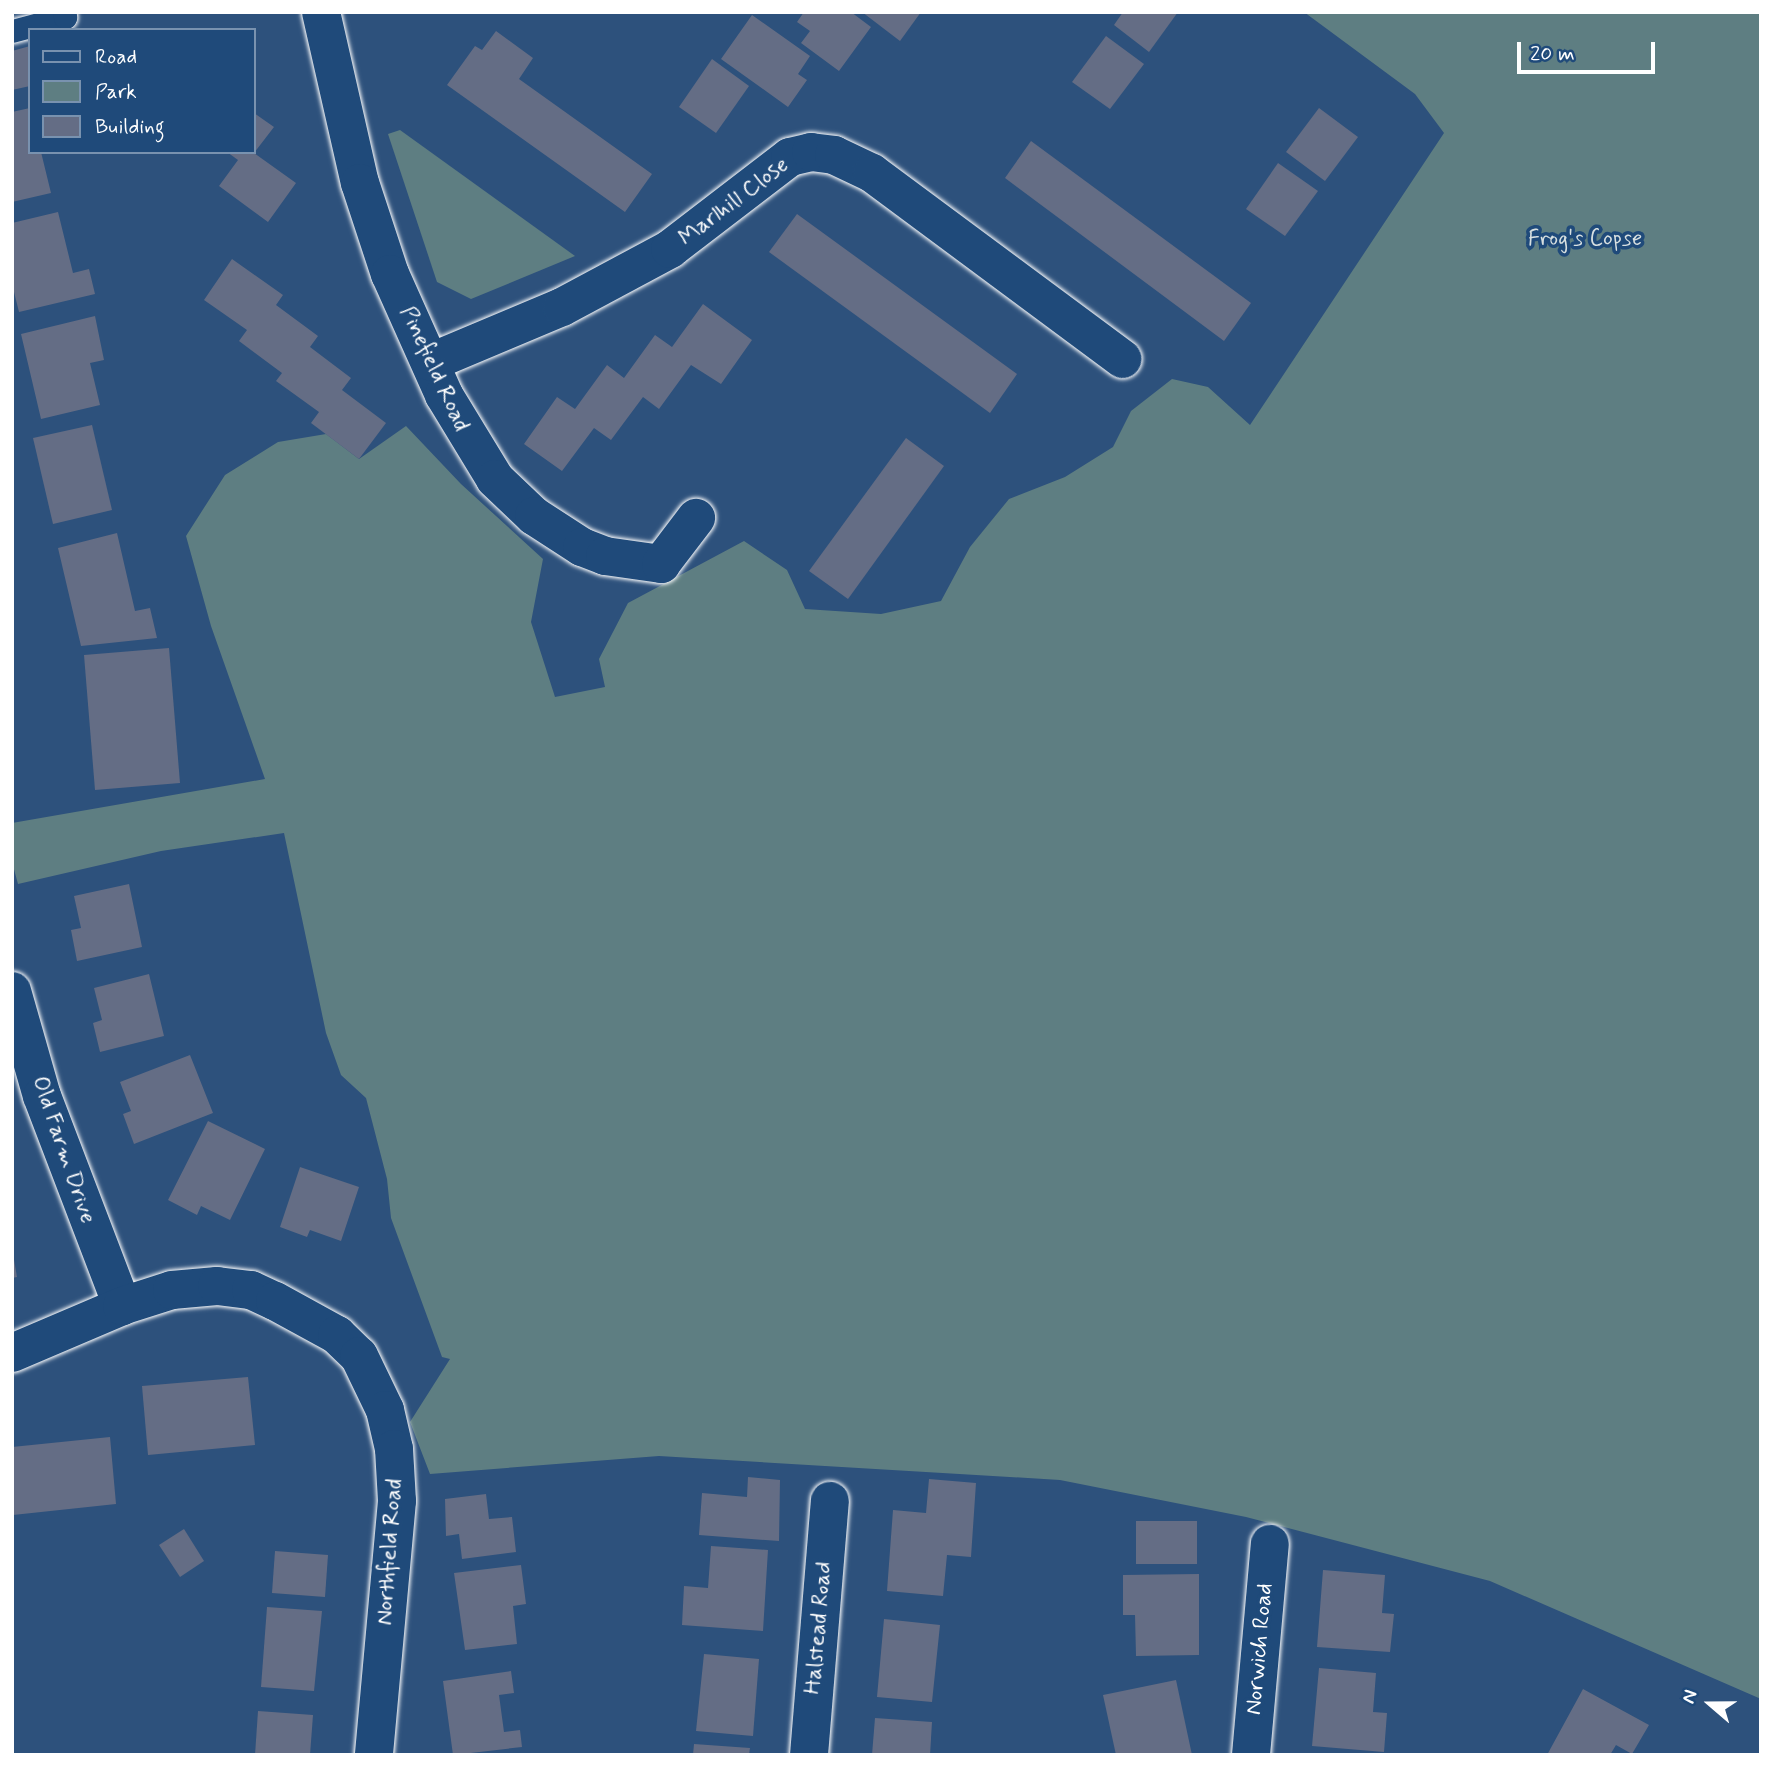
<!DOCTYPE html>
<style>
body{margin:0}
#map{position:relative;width:1773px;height:1767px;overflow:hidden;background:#2d517c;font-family:Mynerve,sans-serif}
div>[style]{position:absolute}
.green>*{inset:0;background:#5e7e82}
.building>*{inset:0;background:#646d85}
.roads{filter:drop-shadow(0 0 2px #fff) drop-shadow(0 0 2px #fff)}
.service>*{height:23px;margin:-11.5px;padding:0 11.5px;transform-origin:11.5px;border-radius:11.5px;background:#1f4a7a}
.minor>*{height:38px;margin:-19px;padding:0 19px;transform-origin:19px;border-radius:19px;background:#1f4a7a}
span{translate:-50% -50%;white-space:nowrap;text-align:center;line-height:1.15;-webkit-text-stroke:7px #1f4a7a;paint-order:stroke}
.street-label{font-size:23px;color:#fff}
.park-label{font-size:23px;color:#d7dfe0}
.frame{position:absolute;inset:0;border:14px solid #fff;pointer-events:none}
.legend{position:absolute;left:28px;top:28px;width:228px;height:126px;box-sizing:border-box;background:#1f4a7a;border:2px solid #7992af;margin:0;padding:9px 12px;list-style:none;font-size:21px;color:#fff}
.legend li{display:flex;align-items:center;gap:14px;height:35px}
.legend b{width:35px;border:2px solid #7992af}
.north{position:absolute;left:1675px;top:1669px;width:70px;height:70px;-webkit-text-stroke:5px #1f4a7a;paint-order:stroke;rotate:290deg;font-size:19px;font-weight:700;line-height:28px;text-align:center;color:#fff}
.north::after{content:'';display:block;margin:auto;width:24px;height:32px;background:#fff;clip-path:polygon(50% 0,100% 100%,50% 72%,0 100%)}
.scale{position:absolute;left:1517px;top:42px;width:138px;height:32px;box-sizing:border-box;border:4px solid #fff;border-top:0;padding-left:9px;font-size:21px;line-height:24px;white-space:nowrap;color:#fff;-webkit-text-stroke:5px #1f4a7a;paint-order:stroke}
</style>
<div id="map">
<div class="green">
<div style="clip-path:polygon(1304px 12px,1761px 12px,1761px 1699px,1490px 1581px,1246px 1517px,1060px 1480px,659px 1456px,430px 1474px,410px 1422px,450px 1359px,442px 1357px,391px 1218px,387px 1179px,366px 1098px,341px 1075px,326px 1033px,284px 833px,161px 851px,18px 884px,12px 862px,12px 823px,265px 779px,211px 626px,186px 536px,225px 475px,278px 442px,326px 434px,359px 459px,406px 426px,461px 484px,543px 559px,531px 622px,555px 697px,605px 687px,599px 659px,628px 603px,744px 541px,787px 570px,805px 609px,881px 614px,941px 601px,970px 547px,1009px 499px,1065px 477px,1113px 447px,1131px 411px,1172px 379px,1208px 387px,1250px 425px,1444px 133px,1415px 94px)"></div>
<div style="clip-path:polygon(400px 130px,575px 256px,471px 299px,437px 282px,388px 134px)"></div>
</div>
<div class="building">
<div style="clip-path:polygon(804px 12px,851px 12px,871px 27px,839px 71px,801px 43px,810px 31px,797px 22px)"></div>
<div style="clip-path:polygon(862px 12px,921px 12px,900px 41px)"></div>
<div style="clip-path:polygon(1123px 12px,1178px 12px,1149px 52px,1114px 25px)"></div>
<div style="clip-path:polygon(752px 15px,810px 56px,798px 74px,807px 80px,788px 107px,721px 59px)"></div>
<div style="clip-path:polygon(496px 31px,533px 58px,519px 79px,652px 174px,625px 212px,447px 85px,475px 46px,482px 50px)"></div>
<div style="clip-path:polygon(1106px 36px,1144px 64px,1110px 109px,1072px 82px)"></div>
<div style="clip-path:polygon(30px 46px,30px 86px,12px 90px,12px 51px)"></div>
<div style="clip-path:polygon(712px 59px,749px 86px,716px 133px,679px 107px)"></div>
<div style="clip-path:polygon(30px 108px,30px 152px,41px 152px,51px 193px,12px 202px,12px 112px)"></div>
<div style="clip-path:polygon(1319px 108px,1358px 137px,1325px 181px,1286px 152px)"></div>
<div style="clip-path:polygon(254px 113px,274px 127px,254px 153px,296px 183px,268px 222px,219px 186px,238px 160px,227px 152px,254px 152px)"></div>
<div style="clip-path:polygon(1031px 141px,1251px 303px,1224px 341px,1005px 178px)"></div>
<div style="clip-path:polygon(1278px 163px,1318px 191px,1285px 236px,1246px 209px)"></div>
<div style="clip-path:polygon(58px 212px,73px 273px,89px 269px,95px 294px,19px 312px,12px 284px,12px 223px)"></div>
<div style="clip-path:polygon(797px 214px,1017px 374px,990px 413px,769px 252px)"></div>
<div style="clip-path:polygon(232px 259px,283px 295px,276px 305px,318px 336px,310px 347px,351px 378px,342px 390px,386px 423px,359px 459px,311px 423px,319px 412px,276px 381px,282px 373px,239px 341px,247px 330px,204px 300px)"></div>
<div style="clip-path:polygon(703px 304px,752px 340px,721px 384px,691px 365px,659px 409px,643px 397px,611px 440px,594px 428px,562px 471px,524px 444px,557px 397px,575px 409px,607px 365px,624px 378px,655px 335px,672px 347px)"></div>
<div style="clip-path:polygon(95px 316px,104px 360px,90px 363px,100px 405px,41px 419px,21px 334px)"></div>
<div style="clip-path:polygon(92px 425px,112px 510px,53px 524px,33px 438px)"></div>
<div style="clip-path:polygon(906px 438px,944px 466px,848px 599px,809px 571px)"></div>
<div style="clip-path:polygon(117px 533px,135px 611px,150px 608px,157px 638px,81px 646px,58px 548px)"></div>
<div style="clip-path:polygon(169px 648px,180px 783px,95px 790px,84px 655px)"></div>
<div style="clip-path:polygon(129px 884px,142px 947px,77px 961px,71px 930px,81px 928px,74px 896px)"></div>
<div style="clip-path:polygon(149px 974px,164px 1036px,100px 1052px,93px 1023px,102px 1020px,94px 988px)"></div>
<div style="clip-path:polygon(190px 1055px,213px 1113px,134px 1144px,123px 1114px,131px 1111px,120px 1082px)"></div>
<div style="clip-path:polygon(208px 1121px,265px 1149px,230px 1220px,201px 1206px,197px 1215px,168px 1200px)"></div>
<div style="clip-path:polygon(300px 1167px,359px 1187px,341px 1241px,310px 1230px,307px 1237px,280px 1227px)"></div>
<div style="clip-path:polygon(12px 1248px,17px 1277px,12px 1278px)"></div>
<div style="clip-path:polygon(248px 1377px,255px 1445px,148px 1455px,142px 1386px)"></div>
<div style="clip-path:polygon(110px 1437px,116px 1504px,13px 1515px,12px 1447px)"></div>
<div style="clip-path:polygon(748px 1477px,780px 1480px,779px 1541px,699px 1535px,702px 1493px,747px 1497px)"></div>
<div style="clip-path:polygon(929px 1479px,976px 1483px,971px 1557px,947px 1555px,943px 1596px,887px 1591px,893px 1510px,926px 1513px)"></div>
<div style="clip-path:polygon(486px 1494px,489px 1519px,512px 1517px,516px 1552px,462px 1559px,459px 1534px,446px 1536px,445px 1499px)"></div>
<div style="clip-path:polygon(1136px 1521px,1197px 1521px,1197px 1564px,1136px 1564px)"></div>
<div style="clip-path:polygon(184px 1529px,204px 1561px,180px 1577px,159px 1545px)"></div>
<div style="clip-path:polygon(711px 1546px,768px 1550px,763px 1631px,682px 1625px,684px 1586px,708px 1588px)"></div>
<div style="clip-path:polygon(275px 1551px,328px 1555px,325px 1597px,272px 1593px)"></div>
<div style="clip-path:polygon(521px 1565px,526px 1604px,513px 1606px,517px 1644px,465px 1650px,454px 1573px)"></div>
<div style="clip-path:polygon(1323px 1570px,1385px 1575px,1382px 1613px,1394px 1614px,1390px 1652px,1317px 1647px)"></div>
<div style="clip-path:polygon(1199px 1574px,1199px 1655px,1136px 1656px,1135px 1615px,1123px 1615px,1123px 1575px)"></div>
<div style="clip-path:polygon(267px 1607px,322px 1611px,314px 1691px,261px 1687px)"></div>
<div style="clip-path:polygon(884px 1619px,940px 1625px,932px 1702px,877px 1697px)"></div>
<div style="clip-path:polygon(704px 1654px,759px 1659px,753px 1736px,696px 1731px)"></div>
<div style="clip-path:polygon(1319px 1668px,1376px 1673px,1373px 1712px,1387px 1713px,1384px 1752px,1312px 1746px)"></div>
<div style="clip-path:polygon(511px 1671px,514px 1693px,499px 1695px,504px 1732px,520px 1730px,522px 1747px,453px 1755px,443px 1681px)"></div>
<div style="clip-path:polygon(1176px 1680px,1192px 1755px,1116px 1755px,1103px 1695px)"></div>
<div style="clip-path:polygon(1583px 1689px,1649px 1725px,1632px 1754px,1616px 1745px,1610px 1755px,1547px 1755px)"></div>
<div style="clip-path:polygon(258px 1711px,313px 1715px,310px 1755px,255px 1755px)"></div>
<div style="clip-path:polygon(875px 1718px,932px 1722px,930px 1755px,872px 1755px)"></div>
<div style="clip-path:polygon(694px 1744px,750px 1748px,749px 1755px,693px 1755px)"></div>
</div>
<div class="roads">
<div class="service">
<div style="left:12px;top:31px;width:55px;rotate:-14.8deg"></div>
<div style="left:65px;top:17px;width:5px;rotate:-101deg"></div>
</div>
<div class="minor">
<div style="left:321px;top:12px;width:175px;rotate:77.2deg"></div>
<div style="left:360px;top:183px;width:96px;rotate:71.8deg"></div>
<div style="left:390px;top:274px;width:133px;rotate:65.9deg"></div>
<div style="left:444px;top:395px;width:98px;rotate:58.7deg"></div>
<div style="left:495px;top:479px;width:54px;rotate:43.5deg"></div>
<div style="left:534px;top:516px;width:57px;rotate:32.9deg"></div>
<div style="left:582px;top:547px;width:25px;rotate:21deg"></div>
<div style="left:605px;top:556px;width:57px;rotate:8.1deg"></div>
<div style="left:661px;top:564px;width:58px;rotate:-52.7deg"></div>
<div style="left:431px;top:362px;width:142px;rotate:-22.8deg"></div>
<div style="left:562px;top:307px;width:123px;rotate:-28.2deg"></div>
<div style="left:670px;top:249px;width:151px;rotate:-37.5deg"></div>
<div style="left:790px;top:157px;width:22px;rotate:-13deg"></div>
<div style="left:811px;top:152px;width:23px;rotate:7deg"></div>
<div style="left:834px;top:155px;width:42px;rotate:25.3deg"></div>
<div style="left:872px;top:173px;width:312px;rotate:36.6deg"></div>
<div style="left:12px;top:991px;width:109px;rotate:74.1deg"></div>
<div style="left:42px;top:1096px;width:225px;rotate:69.1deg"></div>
<div style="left:12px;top:1353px;width:120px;rotate:-23.1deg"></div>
<div style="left:122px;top:1306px;width:52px;rotate:-17.7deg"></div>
<div style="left:172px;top:1290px;width:45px;rotate:-5.1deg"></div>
<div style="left:217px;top:1286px;width:34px;rotate:7deg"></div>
<div style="left:251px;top:1290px;width:26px;rotate:25deg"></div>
<div style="left:275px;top:1301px;width:71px;rotate:28.7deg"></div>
<div style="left:337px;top:1335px;width:30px;rotate:44deg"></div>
<div style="left:359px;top:1356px;width:60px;rotate:64.3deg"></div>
<div style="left:385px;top:1410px;width:40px;rotate:77deg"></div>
<div style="left:394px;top:1449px;width:52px;rotate:86.7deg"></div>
<div style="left:397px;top:1501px;width:255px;rotate:95.2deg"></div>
<div style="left:809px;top:1755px;width:255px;rotate:-85.3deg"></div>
<div style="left:1251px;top:1755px;width:212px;rotate:-84.9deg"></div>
</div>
</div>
<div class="street-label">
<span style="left:734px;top:202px;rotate:-37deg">Marlhill Close</span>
<span style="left:434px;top:369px;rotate:65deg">Pinefield Road</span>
<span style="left:63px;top:1150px;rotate:71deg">Old Farm Drive</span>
<span style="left:390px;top:1552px;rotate:-86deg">Northfield Road</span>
<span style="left:819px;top:1628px;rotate:-85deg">Halstead Road</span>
<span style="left:1260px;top:1649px;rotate:-85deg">Norwich Road</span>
</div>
<div class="park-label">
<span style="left:1585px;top:239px">Frog's Copse</span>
</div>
<div class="frame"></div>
<ul class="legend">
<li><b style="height:9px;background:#1f4a7a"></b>Road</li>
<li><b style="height:19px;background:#5e7e82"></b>Park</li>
<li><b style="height:19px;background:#646d85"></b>Building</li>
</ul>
<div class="north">N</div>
<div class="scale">20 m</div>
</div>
